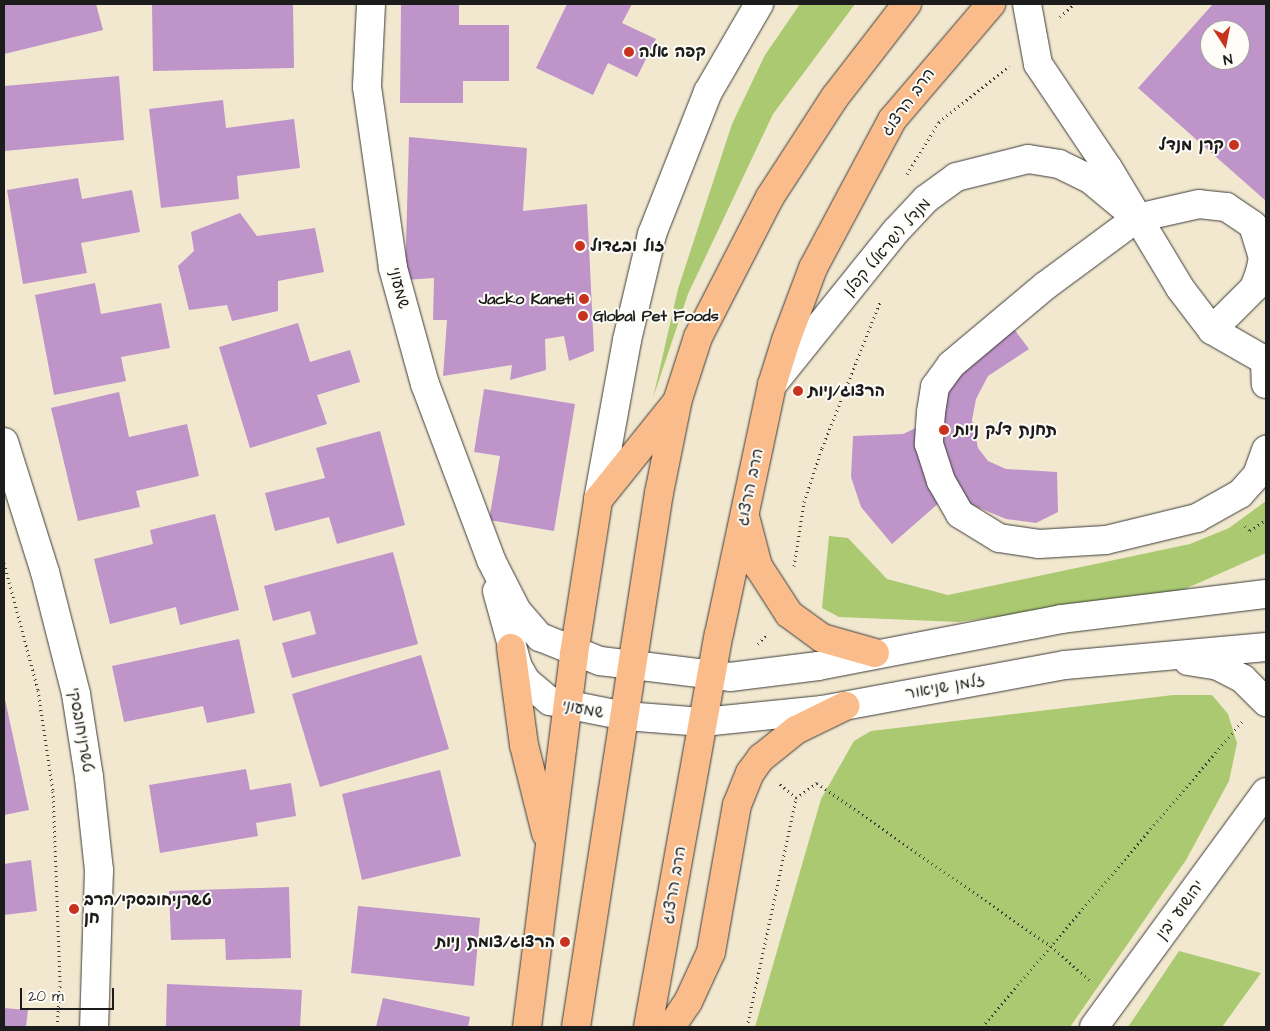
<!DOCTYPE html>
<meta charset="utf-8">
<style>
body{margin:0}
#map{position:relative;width:1270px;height:1031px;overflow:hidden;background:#f2e8d0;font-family:"Architects Daughter","Playpen Sans Hebrew",sans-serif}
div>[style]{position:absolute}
.green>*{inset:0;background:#aac971}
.building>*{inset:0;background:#be94c9}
.path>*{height:3px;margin-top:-1.5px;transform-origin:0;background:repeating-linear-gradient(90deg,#3c3b37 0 1px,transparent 0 5px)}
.roads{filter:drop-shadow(0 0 1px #3c3b37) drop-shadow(0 0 1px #3c3b37)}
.minor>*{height:28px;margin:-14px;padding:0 14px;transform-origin:14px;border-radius:14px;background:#fff}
.major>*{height:28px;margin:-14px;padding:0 14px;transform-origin:14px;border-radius:14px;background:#f9bc8a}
.dots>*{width:14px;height:14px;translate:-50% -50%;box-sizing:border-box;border:2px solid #fdfcf7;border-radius:50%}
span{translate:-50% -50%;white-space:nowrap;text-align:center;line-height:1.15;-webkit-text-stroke:4px #fdfcf7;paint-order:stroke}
.poi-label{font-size:16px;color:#1c1c1c;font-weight:700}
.left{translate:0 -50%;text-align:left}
.right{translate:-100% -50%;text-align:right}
.street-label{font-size:16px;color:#1c1c1c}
.frame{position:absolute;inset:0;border:5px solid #1c1c1c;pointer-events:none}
.north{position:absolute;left:1200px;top:20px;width:50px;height:50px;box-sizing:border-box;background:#fdfcf7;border:1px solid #a3a29f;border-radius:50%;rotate:169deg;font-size:14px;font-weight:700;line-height:20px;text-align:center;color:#1c1c1c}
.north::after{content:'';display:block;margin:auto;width:18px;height:22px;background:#c8321e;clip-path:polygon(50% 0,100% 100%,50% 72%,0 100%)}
.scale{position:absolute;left:20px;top:988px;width:94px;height:22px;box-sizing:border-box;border:2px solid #1c1c1c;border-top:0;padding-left:6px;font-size:15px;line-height:18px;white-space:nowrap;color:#1c1c1c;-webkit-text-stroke:4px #fdfcf7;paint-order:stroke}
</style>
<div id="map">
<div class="green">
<div style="clip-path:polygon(800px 4px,855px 4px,773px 114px,688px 294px,653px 398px,678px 289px,732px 124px,765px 55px)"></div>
<div style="clip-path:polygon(1266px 501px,1266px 553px,1176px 593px,958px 622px,839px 617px,822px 608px,829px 536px,848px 538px,887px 579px,948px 595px,1190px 544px,1229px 528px)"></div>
<div style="clip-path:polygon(1173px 695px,1212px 695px,1228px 714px,1237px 743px,1229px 781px,1186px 860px,1070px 1027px,755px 1027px,821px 799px,854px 741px,871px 731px)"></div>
<div style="clip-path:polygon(1179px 951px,1261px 973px,1222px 1027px,1128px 1027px)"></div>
</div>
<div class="building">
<div style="clip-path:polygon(4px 4px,96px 4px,103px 30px,4px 54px)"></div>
<div style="clip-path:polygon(152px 4px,293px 4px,294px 68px,153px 71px)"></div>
<div style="clip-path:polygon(567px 4px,632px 4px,622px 23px,656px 39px,637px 77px,608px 63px,593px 95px,536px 68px)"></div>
<div style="clip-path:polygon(evenodd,1213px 4px,1266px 4px,1266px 201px,1138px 88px,1213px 4px,1210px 30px,1240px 30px,1240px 60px,1210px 60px,1210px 30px)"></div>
<div style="clip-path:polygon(401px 5px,459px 5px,459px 25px,509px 25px,509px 81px,463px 81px,463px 103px,400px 103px)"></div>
<div style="clip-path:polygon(119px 76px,124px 140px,4px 151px,4px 86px)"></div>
<div style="clip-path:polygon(223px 100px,226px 128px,294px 119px,300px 168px,237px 176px,239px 199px,161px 208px,149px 109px)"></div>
<div style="clip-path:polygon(409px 137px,527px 148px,523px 211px,587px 204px,594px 351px,569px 361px,564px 336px,545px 339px,546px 370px,510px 380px,512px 365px,443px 376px,447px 320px,433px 320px,434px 278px,405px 280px)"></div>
<div style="clip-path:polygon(78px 178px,82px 199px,132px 190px,140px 232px,81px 243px,87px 273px,23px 284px,7px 190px)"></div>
<div style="clip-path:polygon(240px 213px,257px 236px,315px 228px,324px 272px,278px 281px,278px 311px,232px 321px,227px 305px,189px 310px,178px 266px,194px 251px,191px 232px)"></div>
<div style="clip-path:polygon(95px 283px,101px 314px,161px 303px,170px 348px,121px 357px,126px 381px,54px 395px,35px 295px)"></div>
<div style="clip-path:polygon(1002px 313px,1029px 349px,988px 376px,976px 399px,972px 420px,978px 448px,988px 461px,1006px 469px,1057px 472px,1058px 512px,1036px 523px,1006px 519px,948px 495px,892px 544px,861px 507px,851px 477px,853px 436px,903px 434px,922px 425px)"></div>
<div style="clip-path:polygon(298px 323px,310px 362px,350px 350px,360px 382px,317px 395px,327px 424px,250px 448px,219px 347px)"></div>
<div style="clip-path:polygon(484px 389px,575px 404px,554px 531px,489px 520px,500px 456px,474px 452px)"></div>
<div style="clip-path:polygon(119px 392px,129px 437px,187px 424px,199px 476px,136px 491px,140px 507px,78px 521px,51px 408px)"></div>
<div style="clip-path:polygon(380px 431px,405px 525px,337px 544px,329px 517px,275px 531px,265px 493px,325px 478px,316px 448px)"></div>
<div style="clip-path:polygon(215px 514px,239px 610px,180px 625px,176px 607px,110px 624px,94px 559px,153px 544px,150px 530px)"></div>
<div style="clip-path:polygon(393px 552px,418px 644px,292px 678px,282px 643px,316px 634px,310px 611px,273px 621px,264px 586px)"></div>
<div style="clip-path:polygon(239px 639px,255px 713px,207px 723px,203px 706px,124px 722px,112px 666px)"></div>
<div style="clip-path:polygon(421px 655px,449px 749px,320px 787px,292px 694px)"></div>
<div style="clip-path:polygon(4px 695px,29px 810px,4px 815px)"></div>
<div style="clip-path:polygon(246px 769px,250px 790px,291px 783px,296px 816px,256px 823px,258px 836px,160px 853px,149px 785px)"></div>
<div style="clip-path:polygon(440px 770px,461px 856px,362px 880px,342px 794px)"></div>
<div style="clip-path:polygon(31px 860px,37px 911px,4px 915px,4px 864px)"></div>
<div style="clip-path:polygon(289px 887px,291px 958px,226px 960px,225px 939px,171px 940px,169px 891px)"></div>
<div style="clip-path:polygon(358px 906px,480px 918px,474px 986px,351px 973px)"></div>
<div style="clip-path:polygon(167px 984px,302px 990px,300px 1027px,166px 1027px)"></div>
<div style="clip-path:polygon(383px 998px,470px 1017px,468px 1027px,376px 1027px)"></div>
<div style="clip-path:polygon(4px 1008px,28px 1010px,26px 1027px,4px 1027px)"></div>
</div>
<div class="path">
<div style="left:1060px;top:17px;width:19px;rotate:-43deg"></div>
<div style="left:907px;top:174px;width:61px;rotate:-58.4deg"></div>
<div style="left:939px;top:122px;width:90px;rotate:-38.7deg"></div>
<div style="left:1245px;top:526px;width:7px;rotate:45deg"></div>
<div style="left:1250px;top:531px;width:19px;rotate:-35deg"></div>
<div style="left:4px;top:563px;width:131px;rotate:75deg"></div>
<div style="left:38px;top:690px;width:102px;rotate:81.6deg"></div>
<div style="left:53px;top:791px;width:195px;rotate:87.9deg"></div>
<div style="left:60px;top:986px;width:41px;rotate:94.2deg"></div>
<div style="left:794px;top:566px;width:65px;rotate:-81.1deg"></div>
<div style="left:804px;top:502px;width:57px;rotate:-71.6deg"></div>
<div style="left:822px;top:448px;width:159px;rotate:-68.3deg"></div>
<div style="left:758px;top:644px;width:13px;rotate:-48deg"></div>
<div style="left:796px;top:798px;width:26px;rotate:-36deg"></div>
<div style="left:817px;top:783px;width:285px;rotate:34.9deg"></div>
<div style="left:1051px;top:946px;width:52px;rotate:41.9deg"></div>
<div style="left:747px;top:1027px;width:234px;rotate:-77.9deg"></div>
<div style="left:796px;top:798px;width:23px;rotate:-139deg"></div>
<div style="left:982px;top:1027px;width:402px;rotate:-49.6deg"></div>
</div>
<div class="roads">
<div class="minor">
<div style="left:371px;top:4px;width:83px;rotate:92.8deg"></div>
<div style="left:367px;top:87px;width:183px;rotate:81.8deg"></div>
<div style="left:393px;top:268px;width:120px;rotate:74.6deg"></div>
<div style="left:425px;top:384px;width:188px;rotate:69.4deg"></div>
<div style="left:491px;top:560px;width:57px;rotate:63deg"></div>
<div style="left:517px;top:611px;width:35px;rotate:49deg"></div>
<div style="left:540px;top:637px;width:65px;rotate:21.8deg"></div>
<div style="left:600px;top:661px;width:131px;rotate:7deg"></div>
<div style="left:730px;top:677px;width:89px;rotate:-7.1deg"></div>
<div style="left:818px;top:666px;width:248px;rotate:-10.9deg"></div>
<div style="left:1062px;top:619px;width:206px;rotate:-7deg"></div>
<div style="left:1027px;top:4px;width:61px;rotate:79.6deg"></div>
<div style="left:1038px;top:64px;width:125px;rotate:56.1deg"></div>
<div style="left:1108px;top:168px;width:140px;rotate:59deg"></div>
<div style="left:1180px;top:288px;width:53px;rotate:52.7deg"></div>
<div style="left:1212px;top:330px;width:62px;rotate:29.9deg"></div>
<div style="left:1212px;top:330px;width:59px;rotate:-45deg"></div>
<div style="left:1254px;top:288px;width:17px;rotate:-69deg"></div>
<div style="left:1260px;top:272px;width:14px;rotate:-78deg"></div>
<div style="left:1263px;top:258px;width:34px;rotate:-107deg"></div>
<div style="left:1253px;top:225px;width:32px;rotate:-146deg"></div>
<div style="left:1226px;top:207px;width:27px;rotate:-174deg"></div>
<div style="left:1199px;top:204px;width:64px;rotate:167.3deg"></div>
<div style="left:1137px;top:218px;width:114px;rotate:143.5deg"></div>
<div style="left:1045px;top:286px;width:123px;rotate:140deg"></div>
<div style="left:951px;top:365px;width:27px;rotate:126deg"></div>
<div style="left:935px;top:387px;width:25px;rotate:99deg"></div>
<div style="left:931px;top:412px;width:32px;rotate:94deg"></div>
<div style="left:929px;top:444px;width:39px;rotate:72deg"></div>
<div style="left:941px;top:481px;width:38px;rotate:60deg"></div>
<div style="left:960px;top:514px;width:46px;rotate:31.6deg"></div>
<div style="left:999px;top:538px;width:40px;rotate:8.5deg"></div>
<div style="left:1039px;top:544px;width:67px;rotate:-3.4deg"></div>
<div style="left:1106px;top:540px;width:94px;rotate:-13.6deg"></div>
<div style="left:1197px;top:518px;width:49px;rotate:-29.2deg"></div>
<div style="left:1240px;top:494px;width:25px;rotate:-48deg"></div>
<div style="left:1257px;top:475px;width:27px;rotate:-70deg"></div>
<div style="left:1265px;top:361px;width:23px;rotate:88deg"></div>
<div style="left:772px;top:385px;width:198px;rotate:-51.2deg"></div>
<div style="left:896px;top:231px;width:44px;rotate:-46.8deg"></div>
<div style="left:926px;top:199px;width:37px;rotate:-36deg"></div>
<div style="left:956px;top:177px;width:74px;rotate:-14deg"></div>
<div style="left:1028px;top:159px;width:31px;rotate:9deg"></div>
<div style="left:1059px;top:164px;width:34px;rotate:26deg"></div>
<div style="left:1090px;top:179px;width:61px;rotate:39.7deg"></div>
<div style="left:4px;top:442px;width:136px;rotate:72.5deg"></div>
<div style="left:45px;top:572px;width:126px;rotate:75.7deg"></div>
<div style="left:76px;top:694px;width:84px;rotate:81.1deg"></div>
<div style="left:89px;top:777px;width:94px;rotate:83.9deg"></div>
<div style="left:99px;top:870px;width:157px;rotate:91.8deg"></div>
<div style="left:598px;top:500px;width:163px;rotate:-79.7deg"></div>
<div style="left:627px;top:340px;width:109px;rotate:-76.7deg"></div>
<div style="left:652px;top:234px;width:153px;rotate:-68.5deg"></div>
<div style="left:708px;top:92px;width:102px;rotate:-59.9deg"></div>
<div style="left:497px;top:591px;width:79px;rotate:74.6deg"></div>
<div style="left:518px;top:667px;width:16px;rotate:60deg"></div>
<div style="left:526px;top:681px;width:31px;rotate:40deg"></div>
<div style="left:550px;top:701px;width:76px;rotate:11.3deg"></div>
<div style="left:625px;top:716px;width:78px;rotate:4.4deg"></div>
<div style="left:703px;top:722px;width:120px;rotate:-5.8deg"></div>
<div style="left:822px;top:710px;width:247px;rotate:-10.5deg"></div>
<div style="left:1065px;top:665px;width:202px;rotate:-5.1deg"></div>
<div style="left:1188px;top:661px;width:30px;rotate:9deg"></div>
<div style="left:1218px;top:666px;width:28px;rotate:27deg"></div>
<div style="left:1243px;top:679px;width:33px;rotate:45deg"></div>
<div style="left:1094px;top:1027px;width:291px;rotate:-53.8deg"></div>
</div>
<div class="major">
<div style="left:746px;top:520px;width:48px;rotate:75.4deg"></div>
<div style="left:758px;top:566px;width:57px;rotate:57.1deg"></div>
<div style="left:789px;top:614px;width:41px;rotate:36deg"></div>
<div style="left:822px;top:638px;width:55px;rotate:15.8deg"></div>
<div style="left:511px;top:648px;width:98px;rotate:82.4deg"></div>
<div style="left:524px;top:745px;width:91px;rotate:76deg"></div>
<div style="left:527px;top:1027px;width:376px;rotate:-82.8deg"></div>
<div style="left:574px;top:654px;width:156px;rotate:-81.1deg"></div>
<div style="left:598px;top:500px;width:124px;rotate:-51.2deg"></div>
<div style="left:576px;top:1027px;width:540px;rotate:-81.17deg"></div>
<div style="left:659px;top:493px;width:96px;rotate:-78.6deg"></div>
<div style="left:678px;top:399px;width:65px;rotate:-72.1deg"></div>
<div style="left:698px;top:337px;width:157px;rotate:-62.8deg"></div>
<div style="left:770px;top:197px;width:119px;rotate:-57deg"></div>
<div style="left:835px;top:97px;width:118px;rotate:-52.3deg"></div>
<div style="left:648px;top:1027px;width:399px;rotate:-79.8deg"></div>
<div style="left:719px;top:634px;width:255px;rotate:-78deg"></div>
<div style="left:772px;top:385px;width:47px;rotate:-72.7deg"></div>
<div style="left:786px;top:340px;width:77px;rotate:-69.4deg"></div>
<div style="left:813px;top:268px;width:168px;rotate:-61.9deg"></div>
<div style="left:892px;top:120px;width:153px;rotate:-49.5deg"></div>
<div style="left:671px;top:1027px;width:30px;rotate:-56deg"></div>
<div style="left:688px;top:1002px;width:55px;rotate:-65.3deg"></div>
<div style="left:711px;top:952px;width:149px;rotate:-80deg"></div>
<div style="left:737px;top:805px;width:35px;rotate:-68deg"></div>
<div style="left:750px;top:773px;width:19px;rotate:-54deg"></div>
<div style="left:761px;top:758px;width:45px;rotate:-38.7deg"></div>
<div style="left:796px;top:730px;width:55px;rotate:-26.1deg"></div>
</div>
</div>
<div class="dots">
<div style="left:629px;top:52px;background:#c8321e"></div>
<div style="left:1234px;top:145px;background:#c8321e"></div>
<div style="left:580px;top:246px;background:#c8321e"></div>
<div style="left:584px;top:299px;background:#c8321e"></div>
<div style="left:583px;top:316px;background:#c8321e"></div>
<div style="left:798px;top:391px;background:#c8321e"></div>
<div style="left:944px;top:430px;background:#c8321e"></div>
<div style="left:74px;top:909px;background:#c8321e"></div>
<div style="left:565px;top:942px;background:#c8321e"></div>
</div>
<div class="poi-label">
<span class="left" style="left:639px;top:52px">קפה אלה</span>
<span class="right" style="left:1224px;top:145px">קרן מנדל</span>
<span class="left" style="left:590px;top:246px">זול ובגדול</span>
<span class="right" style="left:574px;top:299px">Jacko Kaneti</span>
<span class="left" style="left:593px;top:316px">Global Pet Foods</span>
<span class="left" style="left:808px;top:391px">הרצוג/ניות</span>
<span class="left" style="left:954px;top:430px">תחנת דלק ניות</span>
<span class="left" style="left:84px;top:909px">טשרניחובסקי/הרב<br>חן</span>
<span class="right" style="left:555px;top:942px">הרצוג/צומת ניות</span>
</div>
<div class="street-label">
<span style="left:908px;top:102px;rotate:-54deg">הרב הרצוג</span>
<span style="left:887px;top:247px;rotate:-49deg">מנדל (ישראל) קפלן</span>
<span style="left:399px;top:288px;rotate:76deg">שמעוני</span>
<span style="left:750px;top:487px;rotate:-78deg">הרב הרצוג</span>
<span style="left:945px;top:687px;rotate:-10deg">זלמן שניאור</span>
<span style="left:583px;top:709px;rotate:11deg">שמעוני</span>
<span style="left:81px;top:730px;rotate:80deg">טשרניחובסקי</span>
<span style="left:674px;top:885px;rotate:-80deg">הרב הרצוג</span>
<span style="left:1180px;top:910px;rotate:-54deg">יהושוע יבין</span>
</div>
<div class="frame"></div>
<div class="north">N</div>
<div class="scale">20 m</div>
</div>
